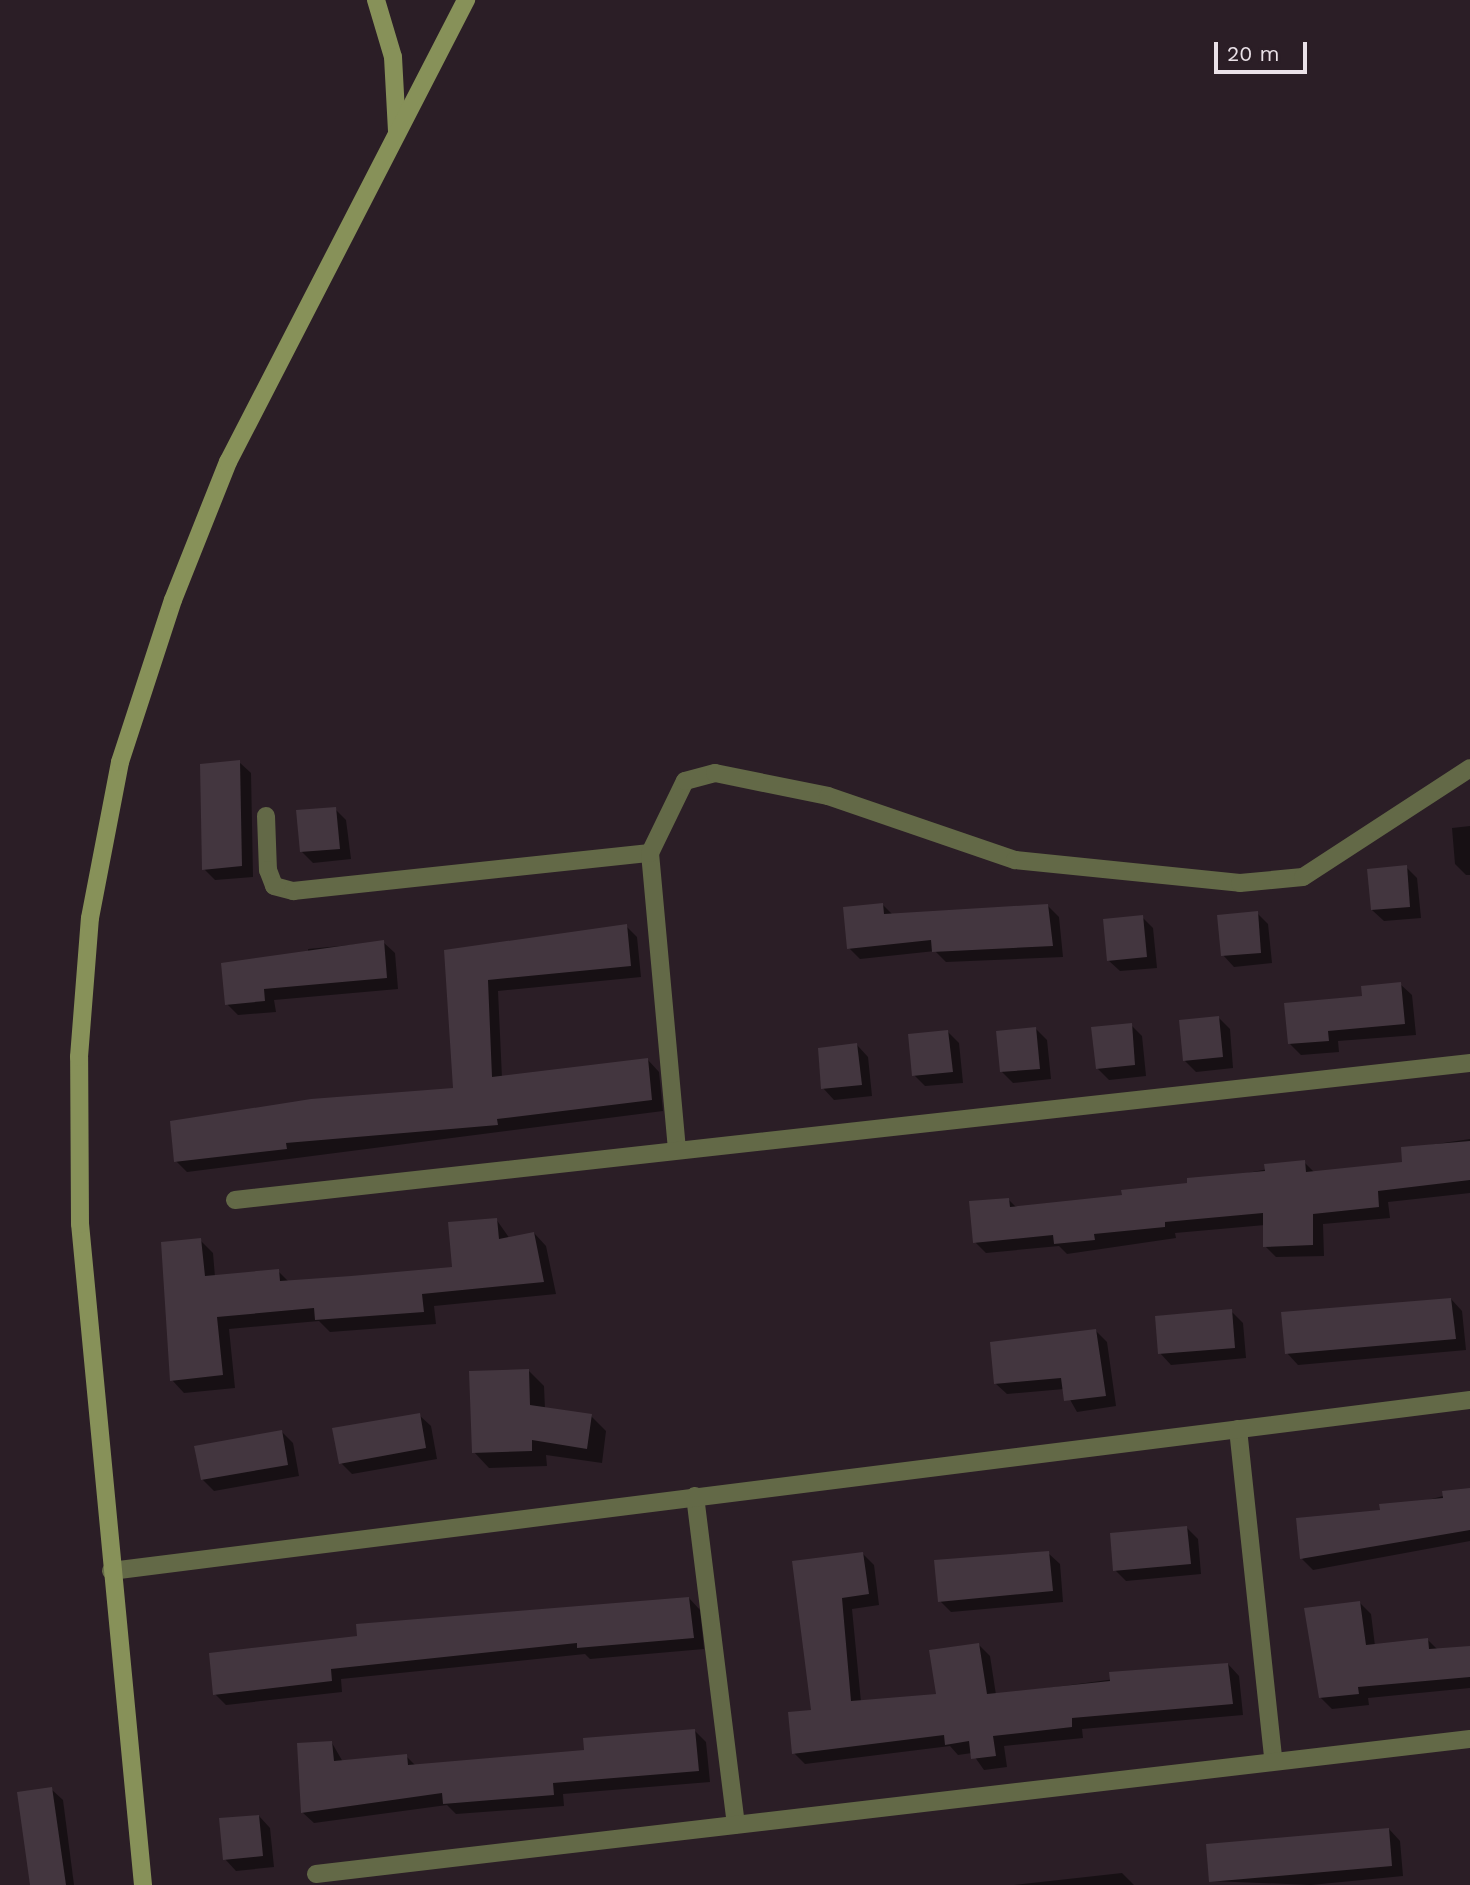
<!DOCTYPE html>
<style>
body{margin:0}
#map{position:relative;width:1470px;height:1885px;overflow:hidden;background:#2b1e26;font-family:"Work Sans",sans-serif}
div>[style]{position:absolute}
.shadow>*{inset:0;background:#0007}
.building>*{inset:0;background:#43363f}
.street>*{height:18px;margin:-9px;padding:0 9px;transform-origin:9px;border-radius:9px;background:#636947}
.secondary>*{height:18px;margin:-9px;padding:0 9px;transform-origin:9px;border-radius:9px;background:#879159}
span{translate:-50% -50%;white-space:nowrap;text-align:center;line-height:1.15;-webkit-text-stroke:5px #2b1e26;paint-order:stroke}
.scale{position:absolute;left:1214px;top:42px;width:93px;height:32px;box-sizing:border-box;border:4px solid #ebe2e8;border-top:0;padding-left:9px;font-size:21px;line-height:24px;white-space:nowrap;color:#ebe2e8;-webkit-text-stroke:5px #2b1e26;paint-order:stroke}
</style>
<div id="map">
<div class="shadow">
<div style="clip-path:polygon(239px 762px,251px 773px,253px 877px,215px 880px,204px 869px)"></div>
<div style="clip-path:polygon(335px 809px,346px 820px,351px 859px,313px 863px,301px 851px)"></div>
<div style="clip-path:polygon(1470px 826px,1470px 875px,1466px 875px,1455px 864px,1452px 828px)"></div>
<div style="clip-path:polygon(1406px 867px,1417px 878px,1421px 918px,1384px 921px,1372px 910px)"></div>
<div style="clip-path:polygon(883px 905px,893px 915px,1048px 906px,1059px 917px,1063px 957px,946px 962px,935px 951px,860px 959px,849px 948px)"></div>
<div style="clip-path:polygon(1257px 913px,1268px 924px,1272px 963px,1234px 967px,1223px 955px)"></div>
<div style="clip-path:polygon(1142px 917px,1153px 928px,1157px 968px,1120px 971px,1108px 960px)"></div>
<div style="clip-path:polygon(626px 926px,637px 937px,641px 977px,498px 991px,502px 1078px,648px 1060px,659px 1072px,663px 1111px,187px 1172px,176px 1161px,454px 1090px,446px 951px)"></div>
<div style="clip-path:polygon(383px 942px,395px 953px,398px 989px,274px 1000px,276px 1012px,238px 1015px,227px 1004px,309px 957px,308px 949px)"></div>
<div style="clip-path:polygon(1400px 984px,1412px 995px,1416px 1035px,1338px 1041px,1339px 1052px,1301px 1055px,1290px 1044px,1364px 997px)"></div>
<div style="clip-path:polygon(1218px 1017px,1230px 1029px,1233px 1068px,1196px 1072px,1185px 1061px)"></div>
<div style="clip-path:polygon(1131px 1025px,1142px 1036px,1146px 1076px,1109px 1080px,1097px 1068px)"></div>
<div style="clip-path:polygon(1036px 1029px,1047px 1040px,1051px 1079px,1013px 1083px,1001px 1071px)"></div>
<div style="clip-path:polygon(948px 1032px,959px 1043px,963px 1083px,925px 1086px,914px 1075px)"></div>
<div style="clip-path:polygon(857px 1045px,868px 1057px,872px 1096px,834px 1100px,823px 1088px)"></div>
<div style="clip-path:polygon(1470px 1139px,1470px 1193px,1388px 1202px,1390px 1218px,1323px 1224px,1324px 1256px,1276px 1257px,1265px 1246px,1265px 1225px,1175px 1233px,1176px 1238px,1067px 1254px,1059px 1246px,986px 1253px,975px 1242px,1008px 1199px,1017px 1208px,1123px 1197px,1304px 1162px,1315px 1173px,1404px 1164px,1403px 1149px)"></div>
<div style="clip-path:polygon(496px 1219px,510px 1239px,534px 1233px,546px 1246px,556px 1294px,434px 1306px,436px 1324px,330px 1332px,319px 1321px,229px 1329px,235px 1388px,184px 1393px,172px 1380px,200px 1240px,213px 1253px,215px 1277px,278px 1271px,289px 1282px,454px 1269px)"></div>
<div style="clip-path:polygon(1451px 1299px,1462px 1311px,1466px 1350px,1298px 1365px,1287px 1353px)"></div>
<div style="clip-path:polygon(1231px 1311px,1243px 1323px,1246px 1358px,1171px 1365px,1160px 1353px)"></div>
<div style="clip-path:polygon(1096px 1331px,1107px 1342px,1116px 1406px,1077px 1412px,1064px 1389px,1007px 1394px,995px 1383px)"></div>
<div style="clip-path:polygon(528px 1370px,544px 1386px,545px 1409px,591px 1416px,606px 1431px,602px 1463px,546px 1455px,547px 1466px,489px 1468px,474px 1452px)"></div>
<div style="clip-path:polygon(419px 1415px,431px 1426px,437px 1459px,352px 1474px,341px 1463px)"></div>
<div style="clip-path:polygon(281px 1431px,293px 1443px,299px 1476px,214px 1491px,202px 1479px)"></div>
<div style="clip-path:polygon(1470px 1489px,1470px 1541px,1313px 1570px,1302px 1559px,1382px 1512px)"></div>
<div style="clip-path:polygon(1187px 1528px,1198px 1539px,1201px 1574px,1126px 1581px,1115px 1570px)"></div>
<div style="clip-path:polygon(1048px 1553px,1060px 1564px,1063px 1602px,951px 1612px,940px 1601px)"></div>
<div style="clip-path:polygon(863px 1554px,874px 1565px,879px 1605px,852px 1609px,861px 1702px,938px 1695px,979px 1645px,990px 1656px,996px 1695px,1228px 1664px,1239px 1676px,1243px 1715px,1082px 1729px,1083px 1738px,1004px 1746px,1007px 1767px,984px 1770px,972px 1753px,958px 1755px,950px 1746px,805px 1764px,794px 1753px,813px 1712px,794px 1563px)"></div>
<div style="clip-path:polygon(689px 1598px,700px 1610px,704px 1649px,590px 1659px,585px 1654px,341px 1679px,342px 1692px,226px 1705px,215px 1694px,211px 1655px)"></div>
<div style="clip-path:polygon(1360px 1603px,1371px 1614px,1375px 1646px,1428px 1640px,1438px 1650px,1470px 1647px,1470px 1688px,1368px 1698px,1369px 1705px,1332px 1709px,1320px 1697px)"></div>
<div style="clip-path:polygon(695px 1731px,706px 1742px,710px 1782px,563px 1794px,564px 1806px,456px 1814px,447px 1805px,314px 1823px,302px 1812px,332px 1743px,343px 1762px,406px 1756px,416px 1766px,586px 1752px)"></div>
<div style="clip-path:polygon(51px 1789px,63px 1800px,74px 1885px,32px 1885px)"></div>
<div style="clip-path:polygon(259px 1816px,270px 1828px,274px 1867px,236px 1871px,225px 1859px)"></div>
<div style="clip-path:polygon(1389px 1829px,1400px 1841px,1403px 1876px,1311px 1885px,1211px 1881px)"></div>
<div style="clip-path:polygon(1122px 1873px,1134px 1885px,1014px 1885px)"></div>
</div>
<div class="building">
<div style="clip-path:polygon(240px 760px,242px 866px,202px 870px,200px 764px)"></div>
<div style="clip-path:polygon(336px 807px,340px 849px,300px 852px,296px 810px)"></div>
<div style="clip-path:polygon(1407px 865px,1410px 907px,1371px 910px,1367px 869px)"></div>
<div style="clip-path:polygon(883px 903px,884px 914px,1048px 904px,1053px 946px,932px 952px,931px 940px,847px 949px,843px 907px)"></div>
<div style="clip-path:polygon(1258px 911px,1261px 953px,1221px 956px,1217px 915px)"></div>
<div style="clip-path:polygon(1143px 915px,1147px 957px,1107px 961px,1103px 919px)"></div>
<div style="clip-path:polygon(627px 924px,631px 966px,488px 980px,492px 1077px,648px 1058px,652px 1100px,497px 1119px,498px 1125px,286px 1143px,287px 1149px,174px 1162px,170px 1121px,311px 1099px,453px 1088px,444px 950px)"></div>
<div style="clip-path:polygon(384px 940px,387px 978px,264px 989px,265px 1001px,225px 1005px,221px 963px)"></div>
<div style="clip-path:polygon(1401px 982px,1405px 1024px,1328px 1031px,1329px 1041px,1288px 1044px,1284px 1003px,1362px 996px,1361px 986px)"></div>
<div style="clip-path:polygon(1219px 1016px,1223px 1057px,1183px 1061px,1179px 1020px)"></div>
<div style="clip-path:polygon(1132px 1023px,1135px 1065px,1096px 1069px,1091px 1027px)"></div>
<div style="clip-path:polygon(1036px 1027px,1040px 1069px,1000px 1072px,996px 1031px)"></div>
<div style="clip-path:polygon(948px 1030px,953px 1072px,912px 1076px,908px 1034px)"></div>
<div style="clip-path:polygon(857px 1043px,862px 1085px,821px 1089px,818px 1048px)"></div>
<div style="clip-path:polygon(1470px 1141px,1470px 1180px,1378px 1191px,1379px 1207px,1313px 1214px,1313px 1245px,1263px 1247px,1263px 1213px,1165px 1222px,1165px 1227px,1094px 1234px,1095px 1240px,1054px 1244px,1053px 1235px,973px 1243px,969px 1201px,1009px 1198px,1010px 1207px,1122px 1195px,1121px 1190px,1187px 1183px,1187px 1178px,1265px 1171px,1264px 1164px,1305px 1160px,1306px 1172px,1402px 1162px,1401px 1147px)"></div>
<div style="clip-path:polygon(497px 1218px,499px 1239px,534px 1232px,544px 1282px,422px 1294px,424px 1312px,315px 1320px,314px 1308px,217px 1317px,223px 1375px,170px 1381px,161px 1242px,201px 1238px,205px 1276px,279px 1269px,280px 1281px,351px 1276px,452px 1267px,448px 1222px)"></div>
<div style="clip-path:polygon(1451px 1298px,1456px 1339px,1285px 1354px,1281px 1312px)"></div>
<div style="clip-path:polygon(1232px 1309px,1235px 1348px,1158px 1354px,1155px 1316px)"></div>
<div style="clip-path:polygon(1096px 1329px,1106px 1396px,1064px 1401px,1061px 1378px,994px 1384px,990px 1342px)"></div>
<div style="clip-path:polygon(529px 1369px,530px 1405px,592px 1414px,587px 1449px,532px 1440px,532px 1451px,472px 1453px,469px 1371px)"></div>
<div style="clip-path:polygon(420px 1413px,426px 1448px,339px 1464px,332px 1428px)"></div>
<div style="clip-path:polygon(282px 1430px,288px 1465px,201px 1480px,194px 1446px)"></div>
<div style="clip-path:polygon(1470px 1488px,1470px 1530px,1300px 1559px,1296px 1518px,1380px 1510px,1379px 1504px,1443px 1498px,1442px 1491px)"></div>
<div style="clip-path:polygon(1187px 1526px,1191px 1564px,1113px 1571px,1110px 1533px)"></div>
<div style="clip-path:polygon(1049px 1551px,1053px 1591px,938px 1602px,934px 1560px)"></div>
<div style="clip-path:polygon(863px 1552px,869px 1594px,842px 1598px,851px 1701px,936px 1694px,929px 1650px,979px 1643px,987px 1694px,1110px 1681px,1109px 1672px,1228px 1663px,1233px 1704px,1072px 1718px,1072px 1727px,993px 1736px,996px 1756px,971px 1759px,969px 1741px,945px 1745px,944px 1735px,792px 1754px,788px 1712px,811px 1710px,792px 1561px)"></div>
<div style="clip-path:polygon(689px 1597px,694px 1638px,577px 1648px,577px 1643px,331px 1669px,332px 1681px,213px 1695px,209px 1653px,357px 1636px,356px 1624px)"></div>
<div style="clip-path:polygon(1360px 1601px,1366px 1645px,1428px 1638px,1429px 1649px,1470px 1646px,1470px 1677px,1358px 1687px,1359px 1694px,1319px 1698px,1304px 1608px)"></div>
<div style="clip-path:polygon(695px 1729px,699px 1771px,553px 1783px,554px 1795px,443px 1804px,442px 1793px,301px 1813px,297px 1743px,332px 1741px,334px 1761px,407px 1754px,408px 1765px,584px 1750px,583px 1738px)"></div>
<div style="clip-path:polygon(52px 1787px,66px 1885px,30px 1885px,17px 1792px)"></div>
<div style="clip-path:polygon(259px 1815px,263px 1856px,223px 1860px,219px 1818px)"></div>
<div style="clip-path:polygon(1389px 1828px,1392px 1866px,1209px 1882px,1206px 1844px)"></div>
</div>
<div class="street">
<div style="left:266px;top:816px;width:54px;rotate:87.9deg"></div>
<div style="left:268px;top:870px;width:17px;rotate:69deg"></div>
<div style="left:274px;top:886px;width:20px;rotate:15deg"></div>
<div style="left:293px;top:891px;width:359px;rotate:-6.1deg"></div>
<div style="left:650px;top:853px;width:296px;rotate:84.8deg"></div>
<div style="left:650px;top:853px;width:80px;rotate:-64.1deg"></div>
<div style="left:685px;top:781px;width:31px;rotate:-15deg"></div>
<div style="left:715px;top:773px;width:115px;rotate:11.5deg"></div>
<div style="left:828px;top:796px;width:198px;rotate:18.9deg"></div>
<div style="left:1015px;top:860px;width:226px;rotate:5.8deg"></div>
<div style="left:1240px;top:883px;width:63px;rotate:-5.4deg"></div>
<div style="left:1303px;top:877px;width:199px;rotate:-33.1deg"></div>
<div style="left:235px;top:1200px;width:1243px;rotate:-6.33deg"></div>
<div style="left:1238px;top:1429px;width:332px;rotate:83.9deg"></div>
<div style="left:695px;top:1496px;width:331px;rotate:82.9deg"></div>
<div style="left:111px;top:1571px;width:1370px;rotate:-7.17deg"></div>
<div style="left:316px;top:1874px;width:1162px;rotate:-6.67deg"></div>
</div>
<div class="secondary">
<div style="left:376px;top:0;width:59px;rotate:73.4deg"></div>
<div style="left:393px;top:57px;width:75px;rotate:86.9deg"></div>
<div style="left:143px;top:1885px;width:664px;rotate:-95.44deg"></div>
<div style="left:80px;top:1224px;width:167px;rotate:-90.3deg"></div>
<div style="left:79px;top:1057px;width:139px;rotate:-85.5deg"></div>
<div style="left:90px;top:918px;width:159px;rotate:-79.1deg"></div>
<div style="left:120px;top:762px;width:170px;rotate:-71.9deg"></div>
<div style="left:173px;top:600px;width:149px;rotate:-68.3deg"></div>
<div style="left:228px;top:462px;width:520px;rotate:-62.74deg"></div>
</div>
<div class="scale">20 m</div>
</div>
